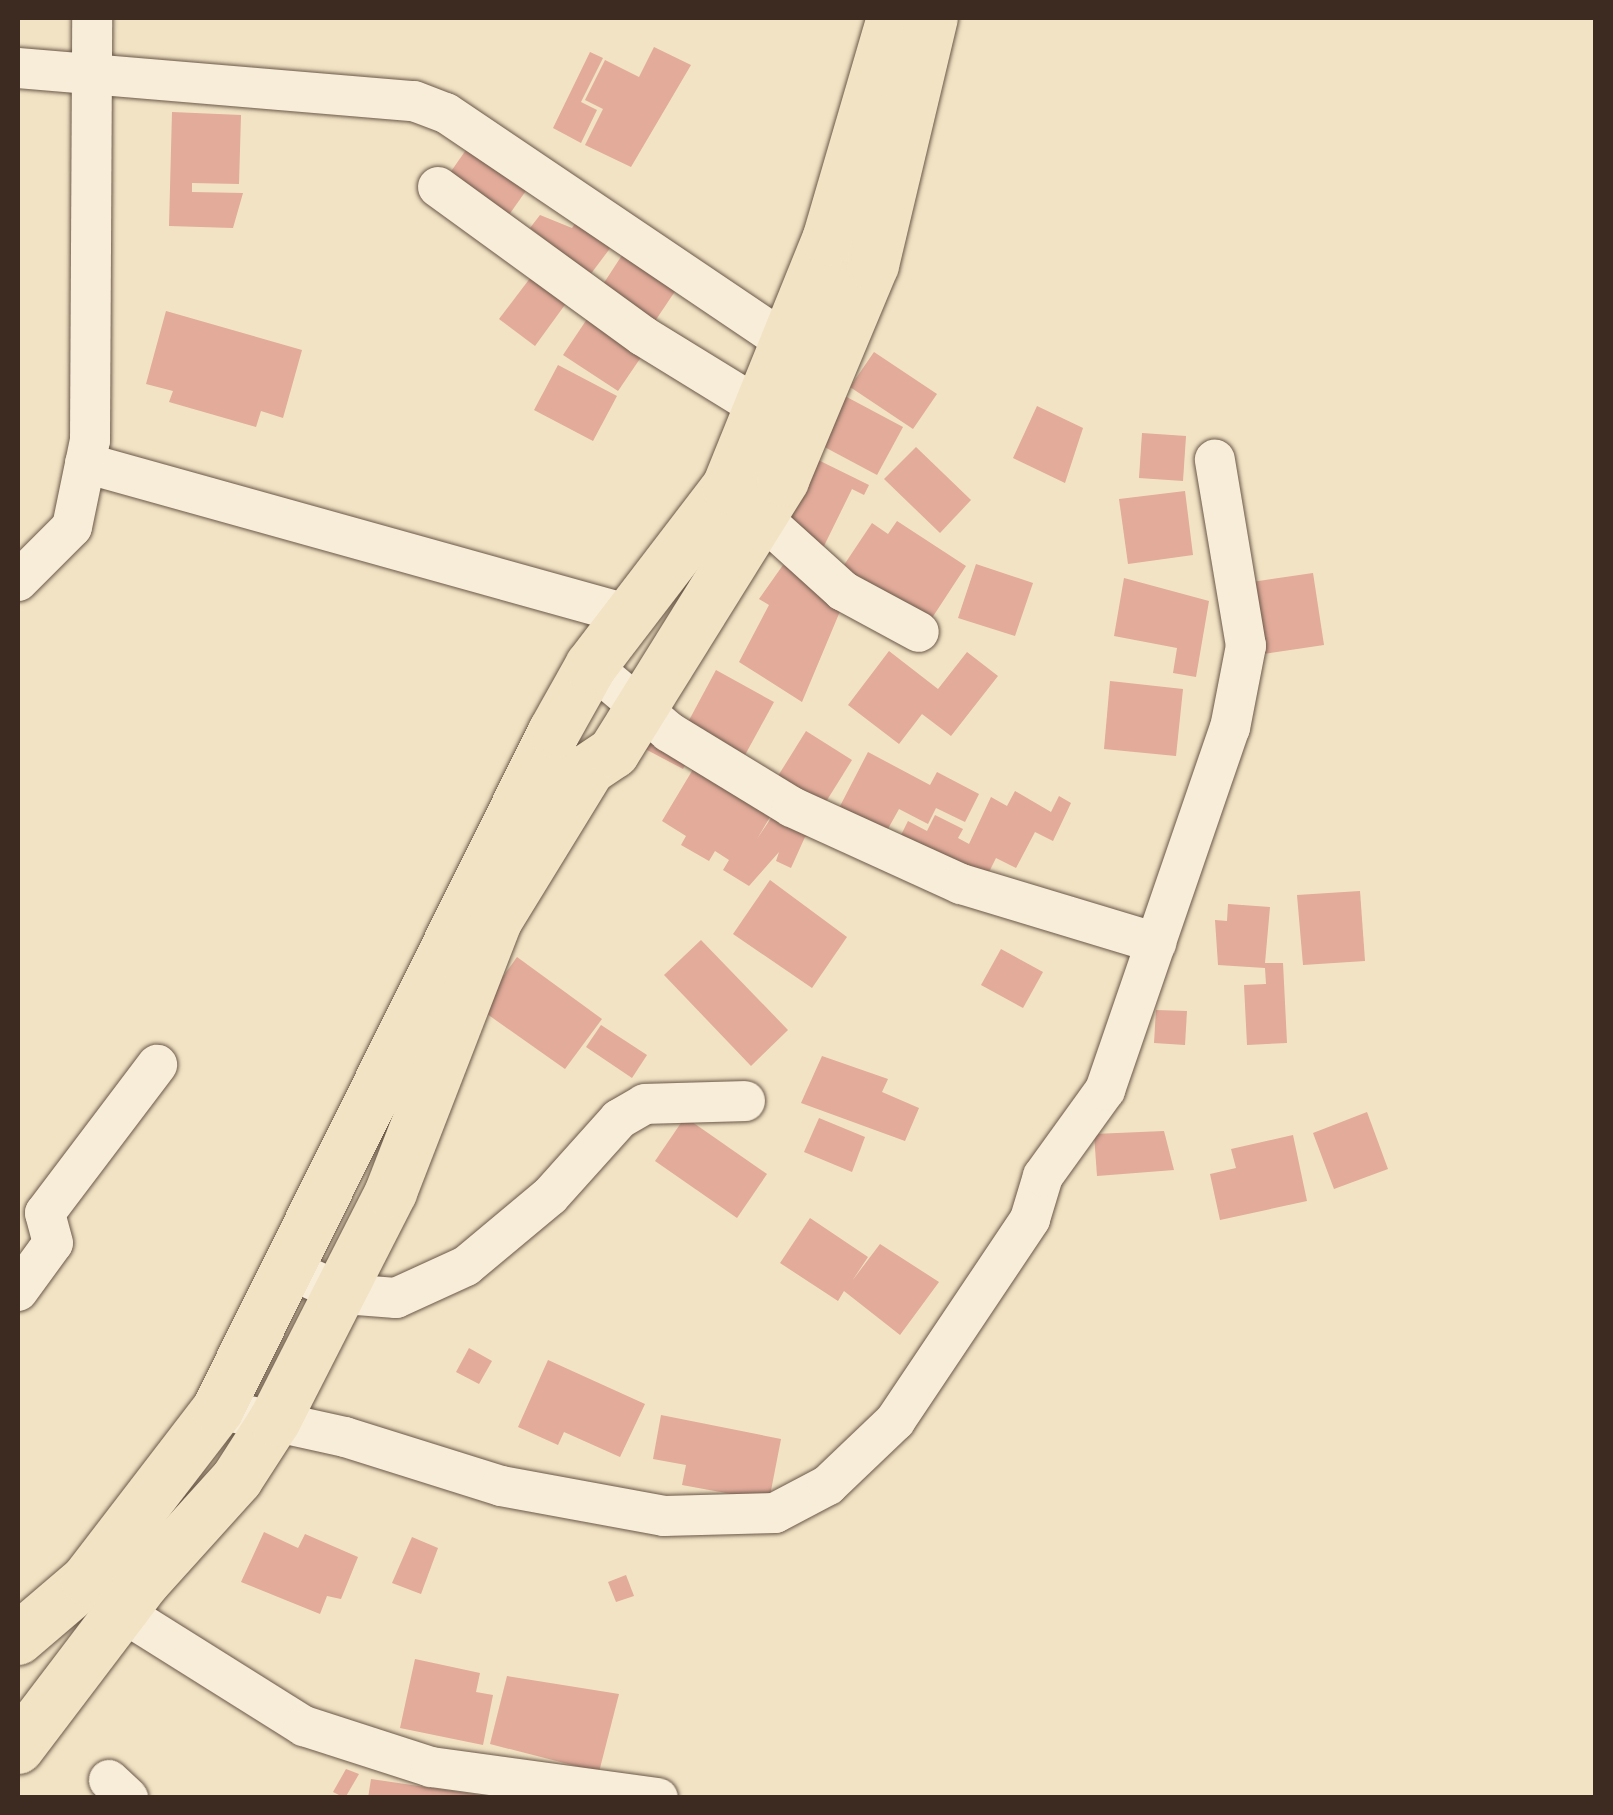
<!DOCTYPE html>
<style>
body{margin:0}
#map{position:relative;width:1613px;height:1815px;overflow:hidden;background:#f2e3c4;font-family:Alegreya,serif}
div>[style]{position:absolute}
.building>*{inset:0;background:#e2ab9a}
.roads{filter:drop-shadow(0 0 2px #6a5849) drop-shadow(0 0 2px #6a5849)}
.minor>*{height:40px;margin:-20px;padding:0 20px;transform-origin:20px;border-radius:20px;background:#f7edd9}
.major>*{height:52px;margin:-26px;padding:0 26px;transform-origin:26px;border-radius:26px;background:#f2e3c4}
span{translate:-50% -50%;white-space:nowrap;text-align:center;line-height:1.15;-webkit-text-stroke:9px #f7edd9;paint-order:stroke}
.frame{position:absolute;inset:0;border:20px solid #3d2a20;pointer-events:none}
</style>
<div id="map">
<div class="building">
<div style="clip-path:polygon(654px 47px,691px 65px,631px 167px,585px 145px,603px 109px,585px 100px,605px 60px,639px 77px)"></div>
<div style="clip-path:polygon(590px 52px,603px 58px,581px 102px,597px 110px,581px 143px,553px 128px)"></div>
<div style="clip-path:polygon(172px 112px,241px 115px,239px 184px,192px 183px,192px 192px,243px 193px,233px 228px,169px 226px)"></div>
<div style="clip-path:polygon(475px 137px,535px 178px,504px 222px,445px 180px)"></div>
<div style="clip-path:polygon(540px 215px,572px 228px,577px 221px,611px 247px,590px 275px,530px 228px)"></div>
<div style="clip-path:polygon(630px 243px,684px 278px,651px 327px,598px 292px)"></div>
<div style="clip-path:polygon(540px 265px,575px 291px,535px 346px,499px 319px)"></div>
<div style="clip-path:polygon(595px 307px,650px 344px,618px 391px,563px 355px)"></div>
<div style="clip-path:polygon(166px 311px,302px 350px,283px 418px,261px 411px,256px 427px,169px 402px,173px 391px,146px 384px)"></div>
<div style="clip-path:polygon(874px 352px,937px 394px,913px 429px,850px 387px)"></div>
<div style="clip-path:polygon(558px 365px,617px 396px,593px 441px,534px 410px)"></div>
<div style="clip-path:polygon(843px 395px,903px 427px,877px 475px,817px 443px)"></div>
<div style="clip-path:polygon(1037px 406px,1083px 428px,1065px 483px,1013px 458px)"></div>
<div style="clip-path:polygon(1142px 433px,1186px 436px,1183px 481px,1139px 478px)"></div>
<div style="clip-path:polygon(916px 447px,971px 500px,940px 533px,884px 479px)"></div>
<div style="clip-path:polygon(810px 456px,869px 485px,864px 495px,852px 489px,822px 550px,775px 527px)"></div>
<div style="clip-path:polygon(1185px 491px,1193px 555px,1128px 564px,1119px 499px)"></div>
<div style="clip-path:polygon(897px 521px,966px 566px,932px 618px,910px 604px,902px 616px,838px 574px,872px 523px,888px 534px)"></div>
<div style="clip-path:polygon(976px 564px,1033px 583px,1015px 636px,958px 618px)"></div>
<div style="clip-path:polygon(783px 565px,846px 597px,802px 702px,739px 662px,769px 605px,759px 599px)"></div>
<div style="clip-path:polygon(1313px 573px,1324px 645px,1256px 655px,1245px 583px)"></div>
<div style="clip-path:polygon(1124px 578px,1209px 601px,1196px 677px,1173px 673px,1177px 648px,1114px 636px)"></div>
<div style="clip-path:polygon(889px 651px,938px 689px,967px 652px,998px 676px,951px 736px,922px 714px,899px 744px,848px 705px)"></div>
<div style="clip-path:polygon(716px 670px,774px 702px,745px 755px,687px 724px)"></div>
<div style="clip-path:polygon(1110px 681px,1183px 689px,1176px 756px,1104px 749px)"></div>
<div style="clip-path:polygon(640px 725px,691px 754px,683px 769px,632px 742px)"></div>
<div style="clip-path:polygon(806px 731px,852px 760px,819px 813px,773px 784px)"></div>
<div style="clip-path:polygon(868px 752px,930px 785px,937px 772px,979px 794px,965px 822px,936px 808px,928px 824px,899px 809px,884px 836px,837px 812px)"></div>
<div style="clip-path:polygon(698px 761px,776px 807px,757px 839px,775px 812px,815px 835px,805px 837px,791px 868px,776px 861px,779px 852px,749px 886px,723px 870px,729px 860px,715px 851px,709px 861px,681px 845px,686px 836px,662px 821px)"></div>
<div style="clip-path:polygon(1015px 791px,1051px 812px,1059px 796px,1071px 803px,1053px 841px,1035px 832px,1016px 868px,996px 858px,983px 884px,898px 841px,908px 821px,927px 831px,935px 815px,963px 829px,958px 838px,969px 844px,991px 797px,1007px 806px)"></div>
<div style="clip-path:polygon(770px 880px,847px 937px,812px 988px,733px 934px)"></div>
<div style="clip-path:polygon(1360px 891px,1365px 961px,1303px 965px,1297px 895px)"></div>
<div style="clip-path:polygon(1228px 904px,1270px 907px,1265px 963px,1283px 963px,1287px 1043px,1247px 1045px,1244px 985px,1266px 984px,1265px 968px,1218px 965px,1215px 920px,1227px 921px)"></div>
<div style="clip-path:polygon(701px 940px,788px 1030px,751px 1066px,664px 975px)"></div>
<div style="clip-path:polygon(1001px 949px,1043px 972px,1023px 1008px,981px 985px)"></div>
<div style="clip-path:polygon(517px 957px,602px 1019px,565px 1069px,480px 1009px)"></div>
<div style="clip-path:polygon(1156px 1010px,1187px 1011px,1185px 1045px,1154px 1043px)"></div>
<div style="clip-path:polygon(601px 1025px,647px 1055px,632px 1078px,586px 1047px)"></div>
<div style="clip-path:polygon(822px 1056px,888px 1079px,882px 1092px,919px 1108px,905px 1141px,801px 1103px)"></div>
<div style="clip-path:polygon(1367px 1112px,1388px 1169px,1334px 1189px,1313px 1133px)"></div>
<div style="clip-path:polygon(685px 1117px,767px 1174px,737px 1218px,655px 1161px)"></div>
<div style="clip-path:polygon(819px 1118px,865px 1137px,852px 1172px,804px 1152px)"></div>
<div style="clip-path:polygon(1164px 1131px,1174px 1170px,1097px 1176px,1094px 1134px)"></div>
<div style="clip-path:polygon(1293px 1135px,1307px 1201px,1220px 1220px,1210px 1174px,1236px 1168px,1231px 1149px)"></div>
<div style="clip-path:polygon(810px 1218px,868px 1257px,852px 1281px,880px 1244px,939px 1282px,900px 1335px,844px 1291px,838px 1301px,780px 1263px)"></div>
<div style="clip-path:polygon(469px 1348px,492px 1361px,479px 1384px,456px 1372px)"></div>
<div style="clip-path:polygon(548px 1360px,645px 1404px,620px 1457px,564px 1432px,558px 1445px,518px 1427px)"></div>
<div style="clip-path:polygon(661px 1415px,781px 1439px,769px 1501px,682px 1485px,686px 1465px,653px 1459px)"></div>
<div style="clip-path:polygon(264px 1532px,298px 1548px,305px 1534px,358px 1557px,341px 1599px,327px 1596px,320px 1614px,241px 1582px)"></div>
<div style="clip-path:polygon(412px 1537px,438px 1548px,421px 1594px,392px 1583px)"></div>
<div style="clip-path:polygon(626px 1575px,634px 1596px,616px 1602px,608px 1582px)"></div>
<div style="clip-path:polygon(415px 1659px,480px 1673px,476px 1692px,493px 1695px,483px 1745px,400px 1728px)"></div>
<div style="clip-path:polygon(507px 1676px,619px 1694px,599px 1772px,490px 1744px)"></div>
<div style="clip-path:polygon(346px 1769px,359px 1774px,345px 1798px,333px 1792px)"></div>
<div style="clip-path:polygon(371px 1779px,480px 1795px,480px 1798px,368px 1798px)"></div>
</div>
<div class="roads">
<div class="minor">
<div style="left:18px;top:68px;width:397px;rotate:4.8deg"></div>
<div style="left:414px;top:101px;width:34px;rotate:21deg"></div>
<div style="left:446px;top:113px;width:411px;rotate:34deg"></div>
<div style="left:438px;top:187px;width:253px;rotate:36deg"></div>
<div style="left:643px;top:336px;width:137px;rotate:31.6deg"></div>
<div style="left:85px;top:463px;width:566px;rotate:15.58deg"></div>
<div style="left:739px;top:497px;width:140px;rotate:42.1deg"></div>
<div style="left:843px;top:591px;width:86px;rotate:28.3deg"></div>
<div style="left:18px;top:581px;width:76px;rotate:-45deg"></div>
<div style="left:72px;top:527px;width:89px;rotate:-78.3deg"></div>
<div style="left:90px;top:440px;width:422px;rotate:-89.7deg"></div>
<div style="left:591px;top:666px;width:102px;rotate:40.2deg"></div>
<div style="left:669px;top:732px;width:144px;rotate:31.4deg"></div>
<div style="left:792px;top:807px;width:186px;rotate:24.5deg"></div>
<div style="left:961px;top:884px;width:204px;rotate:16.8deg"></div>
<div style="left:289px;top:1269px;width:60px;rotate:24.4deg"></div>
<div style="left:344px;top:1294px;width:52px;rotate:4.4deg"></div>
<div style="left:396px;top:1298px;width:77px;rotate:-24.6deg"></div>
<div style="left:466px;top:1266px;width:109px;rotate:-39.8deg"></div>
<div style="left:550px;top:1196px;width:103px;rotate:-48.1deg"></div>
<div style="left:619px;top:1119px;width:30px;rotate:-30deg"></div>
<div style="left:645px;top:1104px;width:100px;rotate:-1.7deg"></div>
<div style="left:18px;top:1291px;width:59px;rotate:-53.9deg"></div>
<div style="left:53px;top:1243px;width:31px;rotate:-105deg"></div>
<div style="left:45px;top:1213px;width:186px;rotate:-52.9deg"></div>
<div style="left:218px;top:1409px;width:130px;rotate:12.4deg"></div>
<div style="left:345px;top:1437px;width:164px;rotate:17.4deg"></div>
<div style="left:501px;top:1486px;width:166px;rotate:10.4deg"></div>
<div style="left:664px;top:1516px;width:111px;rotate:-1.5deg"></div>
<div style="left:775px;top:1513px;width:60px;rotate:-27.8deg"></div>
<div style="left:828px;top:1485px;width:93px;rotate:-43.7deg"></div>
<div style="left:895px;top:1421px;width:243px;rotate:-56.2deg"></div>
<div style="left:1030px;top:1219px;width:45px;rotate:-73.2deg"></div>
<div style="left:1043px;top:1176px;width:106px;rotate:-54.2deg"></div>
<div style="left:1105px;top:1090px;width:383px;rotate:-71deg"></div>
<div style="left:1230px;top:728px;width:84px;rotate:-79deg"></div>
<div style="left:1246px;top:646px;width:189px;rotate:-99.5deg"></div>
<div style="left:122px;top:1612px;width:215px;rotate:32.1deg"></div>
<div style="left:304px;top:1726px;width:133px;rotate:17.9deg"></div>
<div style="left:431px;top:1767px;width:229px;rotate:7.8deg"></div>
<div style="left:109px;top:1780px;width:26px;rotate:43deg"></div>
</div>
<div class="major">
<div style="left:18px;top:1639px;width:91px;rotate:-40.5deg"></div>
<div style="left:87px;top:1580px;width:215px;rotate:-52.5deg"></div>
<div style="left:218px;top:1409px;width:756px;rotate:-63.6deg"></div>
<div style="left:554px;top:732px;width:76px;rotate:-60.7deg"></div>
<div style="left:591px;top:666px;width:225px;rotate:-52.6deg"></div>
<div style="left:728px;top:487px;width:266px;rotate:-68deg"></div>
<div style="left:828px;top:240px;width:231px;rotate:-73.7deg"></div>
<div style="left:18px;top:1748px;width:208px;rotate:-52.8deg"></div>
<div style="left:144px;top:1582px;width:139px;rotate:-47.9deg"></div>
<div style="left:237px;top:1479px;width:70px;rotate:-57.2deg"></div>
<div style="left:275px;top:1420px;width:256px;rotate:-63deg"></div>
<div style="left:391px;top:1192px;width:291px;rotate:-68.8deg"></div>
<div style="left:496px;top:921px;width:178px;rotate:-58.5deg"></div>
<div style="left:589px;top:769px;width:30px;rotate:-34deg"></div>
<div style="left:614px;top:752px;width:320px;rotate:-58.1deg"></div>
<div style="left:783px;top:480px;width:233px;rotate:-67.3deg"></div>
<div style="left:873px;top:265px;width:254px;rotate:-76.6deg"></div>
</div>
</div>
<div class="frame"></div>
</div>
